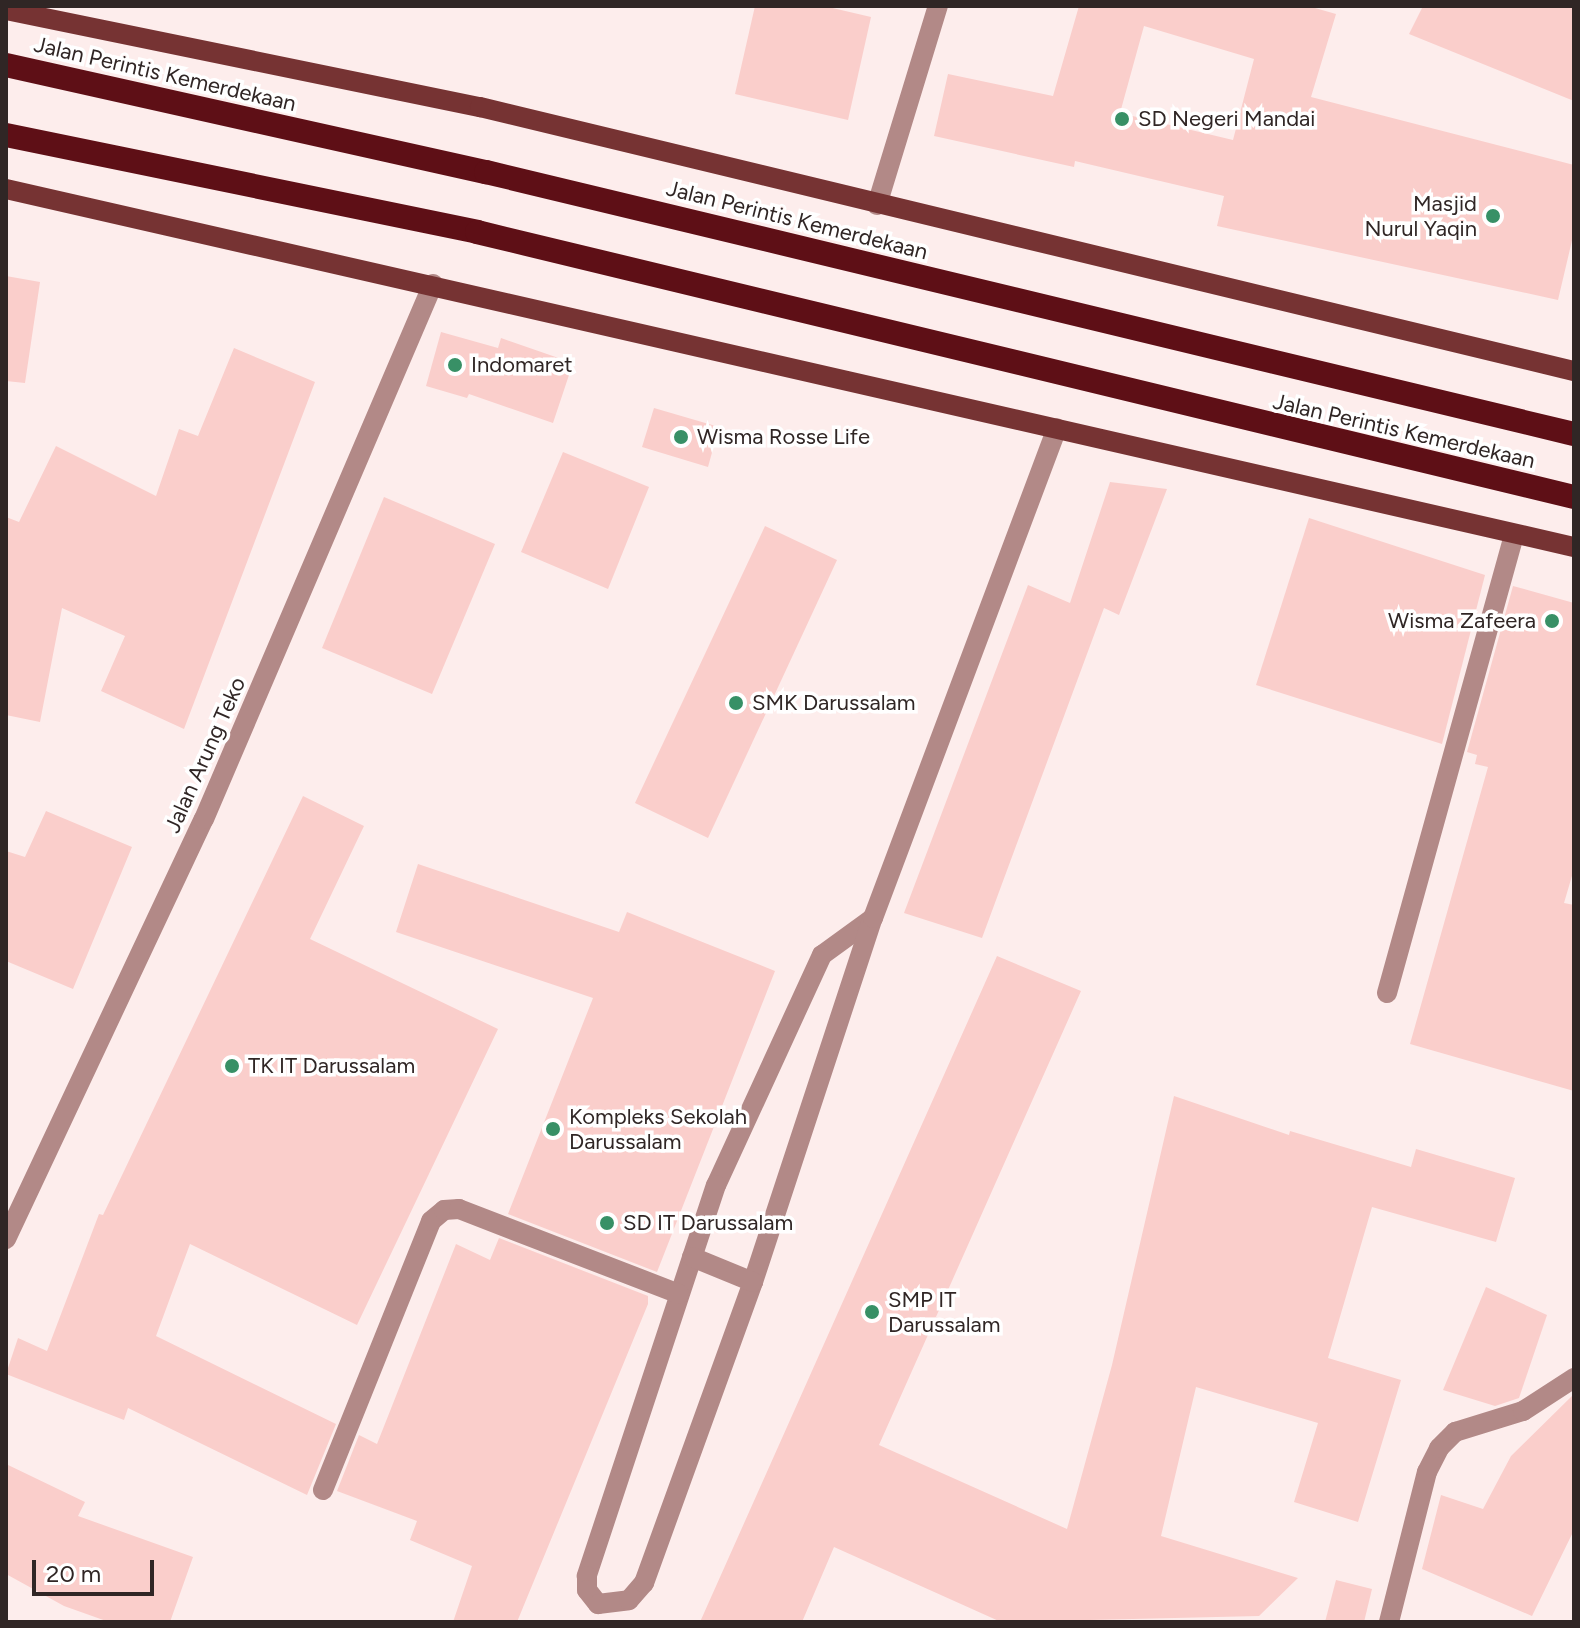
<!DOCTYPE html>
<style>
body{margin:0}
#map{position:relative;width:1580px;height:1628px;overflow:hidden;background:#fdedec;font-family:Figtree,sans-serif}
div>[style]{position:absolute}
.building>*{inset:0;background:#facecb}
.minor>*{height:20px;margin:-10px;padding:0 10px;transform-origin:10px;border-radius:10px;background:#b28987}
.major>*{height:20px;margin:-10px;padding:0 10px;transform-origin:10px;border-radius:10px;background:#763333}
.highway>*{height:24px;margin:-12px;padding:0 12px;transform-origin:12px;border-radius:12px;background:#5e0f16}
.dots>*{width:22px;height:22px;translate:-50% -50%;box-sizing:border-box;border:4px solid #fff;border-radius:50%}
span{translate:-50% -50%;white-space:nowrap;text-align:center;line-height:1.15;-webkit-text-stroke:7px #fff;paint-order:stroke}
.street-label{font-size:22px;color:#302625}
.poi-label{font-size:22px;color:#302625}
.left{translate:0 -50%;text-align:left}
.right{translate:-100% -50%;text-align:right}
.frame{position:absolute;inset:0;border:8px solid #302625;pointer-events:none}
.scale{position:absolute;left:32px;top:1560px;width:122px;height:36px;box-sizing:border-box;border:4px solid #302625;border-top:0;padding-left:10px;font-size:24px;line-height:28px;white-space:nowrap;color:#302625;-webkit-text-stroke:6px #fff;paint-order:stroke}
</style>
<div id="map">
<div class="building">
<div style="clip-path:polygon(755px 6px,824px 6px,871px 17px,848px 120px,735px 94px)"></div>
<div style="clip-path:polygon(evenodd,1079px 6px,1308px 6px,1336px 14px,1311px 97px,1574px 165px,1574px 232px,1558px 300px,1217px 226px,1224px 196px,1075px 161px,1074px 167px,934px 136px,948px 74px,1053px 96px,1079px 6px,1144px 26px,1254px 59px,1233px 140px,1120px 113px,1144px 26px)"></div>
<div style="clip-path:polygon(1423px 6px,1574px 6px,1574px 101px,1409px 34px)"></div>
<div style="clip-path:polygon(6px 276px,40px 282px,25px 383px,6px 381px)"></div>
<div style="clip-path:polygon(441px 332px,498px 348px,501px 338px,573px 363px,553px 423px,469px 394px,467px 398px,426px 386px)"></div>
<div style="clip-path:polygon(234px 348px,315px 382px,184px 729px,101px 691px,125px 636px,62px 608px,40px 722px,6px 715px,6px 517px,19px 522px,56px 446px,156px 496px,179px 429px,198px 436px)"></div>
<div style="clip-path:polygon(654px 408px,719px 427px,708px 467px,642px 447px)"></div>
<div style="clip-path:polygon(563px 452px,649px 487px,608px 589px,521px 552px)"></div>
<div style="clip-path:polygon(1110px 482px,1167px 489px,1119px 615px,1104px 608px,982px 938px,904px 913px,1028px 585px,1070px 603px)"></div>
<div style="clip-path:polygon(384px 497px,495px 544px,432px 694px,322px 648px)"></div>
<div style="clip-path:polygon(1309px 518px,1485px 575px,1442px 744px,1256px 685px)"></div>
<div style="clip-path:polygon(765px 526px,837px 560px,708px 838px,635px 803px)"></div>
<div style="clip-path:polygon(1513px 586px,1574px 603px,1574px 869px,1564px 903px,1574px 905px,1574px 1091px,1410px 1044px,1488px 767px,1475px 764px,1477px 755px,1467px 752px)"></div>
<div style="clip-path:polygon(303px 796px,364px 826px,310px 939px,498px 1029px,357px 1325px,190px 1244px,156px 1336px,336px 1424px,307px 1495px,128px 1408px,124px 1420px,6px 1374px,18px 1338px,47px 1351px,99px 1214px,103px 1215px)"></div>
<div style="clip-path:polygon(46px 811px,132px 847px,73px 989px,6px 961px,6px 851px,25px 857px)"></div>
<div style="clip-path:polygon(418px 864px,619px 932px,627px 912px,775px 971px,657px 1272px,508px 1214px,593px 998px,396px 932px)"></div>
<div style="clip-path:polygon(997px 956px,1081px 991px,879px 1445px,1067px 1529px,1112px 1365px,1174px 1096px,1289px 1135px,1290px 1131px,1411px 1167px,1416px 1149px,1515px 1178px,1496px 1242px,1372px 1207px,1328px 1358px,1401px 1380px,1358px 1522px,1294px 1502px,1318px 1423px,1196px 1387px,1161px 1536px,1298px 1578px,1259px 1616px,1001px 1622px,834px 1547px,802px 1622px,700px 1622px)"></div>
<div style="clip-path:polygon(499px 1238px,648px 1296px,648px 1304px,517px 1622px,453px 1622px,472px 1566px,410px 1540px,417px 1521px,337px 1491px,359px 1435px,377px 1444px,456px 1244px,490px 1260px)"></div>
<div style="clip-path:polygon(1486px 1287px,1547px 1315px,1519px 1398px,1495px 1406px,1443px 1390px)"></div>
<div style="clip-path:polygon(1574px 1394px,1574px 1530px,1532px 1616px,1422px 1569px,1441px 1495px,1483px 1509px,1511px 1456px)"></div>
<div style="clip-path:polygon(6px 1464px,85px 1502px,78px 1516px,193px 1557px,170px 1622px,109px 1622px,64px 1606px,6px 1574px)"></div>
<div style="clip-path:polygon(1336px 1580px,1372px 1589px,1364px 1622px,1325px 1622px)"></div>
</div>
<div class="minor">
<div style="left:877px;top:205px;width:208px;rotate:-73deg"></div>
<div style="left:873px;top:918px;width:63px;rotate:144deg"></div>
<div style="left:822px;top:955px;width:253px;rotate:114.7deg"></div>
<div style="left:716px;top:1185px;width:412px;rotate:108.3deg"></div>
<div style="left:587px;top:1576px;width:14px;rotate:90deg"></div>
<div style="left:587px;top:1590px;width:18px;rotate:52deg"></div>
<div style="left:598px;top:1604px;width:31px;rotate:-7deg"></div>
<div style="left:629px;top:1600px;width:23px;rotate:-49deg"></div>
<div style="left:644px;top:1583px;width:320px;rotate:-70.1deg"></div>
<div style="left:753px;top:1282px;width:383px;rotate:-71.8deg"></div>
<div style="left:873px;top:918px;width:523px;rotate:-69.42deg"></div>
<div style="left:1387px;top:993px;width:476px;rotate:-74.5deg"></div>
<div style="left:6px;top:1239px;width:464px;rotate:-64.8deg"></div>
<div style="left:204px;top:819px;width:582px;rotate:-66.83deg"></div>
<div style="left:692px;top:1257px;width:66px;rotate:22.3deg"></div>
<div style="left:323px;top:1490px;width:290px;rotate:-68.1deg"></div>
<div style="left:431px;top:1221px;width:17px;rotate:-40deg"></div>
<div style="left:444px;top:1210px;width:15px;rotate:-4deg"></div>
<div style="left:459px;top:1209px;width:236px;rotate:21.1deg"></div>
<div style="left:1389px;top:1622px;width:155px;rotate:-75.8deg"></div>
<div style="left:1427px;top:1472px;width:27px;rotate:-63deg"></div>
<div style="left:1439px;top:1448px;width:23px;rotate:-45deg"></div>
<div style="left:1455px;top:1432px;width:71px;rotate:-17.2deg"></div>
<div style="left:1523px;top:1411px;width:61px;rotate:-32.9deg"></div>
</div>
<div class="major">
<div style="left:6px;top:10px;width:484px;rotate:11.6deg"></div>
<div style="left:480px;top:107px;width:1125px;rotate:13.57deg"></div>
<div style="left:6px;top:189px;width:1608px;rotate:12.86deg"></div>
</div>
<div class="highway">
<div style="left:6px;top:65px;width:492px;rotate:12.6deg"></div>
<div style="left:486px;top:172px;width:1119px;rotate:13.54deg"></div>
<div style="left:6px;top:135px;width:481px;rotate:11.6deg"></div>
<div style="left:477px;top:232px;width:1129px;rotate:13.58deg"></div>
</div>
<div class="dots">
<div style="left:1122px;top:119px;background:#389066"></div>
<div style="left:1493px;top:216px;background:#389066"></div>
<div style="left:455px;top:365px;background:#389066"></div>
<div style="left:681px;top:437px;background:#389066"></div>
<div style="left:1552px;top:621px;background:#389066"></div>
<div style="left:736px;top:703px;background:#389066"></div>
<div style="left:232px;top:1066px;background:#389066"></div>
<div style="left:553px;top:1129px;background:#389066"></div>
<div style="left:607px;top:1223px;background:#389066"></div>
<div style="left:872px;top:1312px;background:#389066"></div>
</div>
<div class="street-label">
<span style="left:165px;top:74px;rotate:13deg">Jalan Perintis Kemerdekaan</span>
<span style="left:797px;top:220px;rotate:14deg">Jalan Perintis Kemerdekaan</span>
<span style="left:1404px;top:431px;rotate:13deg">Jalan Perintis Kemerdekaan</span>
<span style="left:205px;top:755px;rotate:-66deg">Jalan Arung Teko</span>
</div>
<div class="poi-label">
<span class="left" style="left:1138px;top:119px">SD Negeri Mandai</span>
<span class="right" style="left:1477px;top:216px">Masjid<br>Nurul Yaqin</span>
<span class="left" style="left:471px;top:365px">Indomaret</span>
<span class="left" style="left:697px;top:437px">Wisma Rosse Life</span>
<span class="right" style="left:1536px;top:621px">Wisma Zafeera</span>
<span class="left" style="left:752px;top:703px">SMK Darussalam</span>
<span class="left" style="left:248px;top:1066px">TK IT Darussalam</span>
<span class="left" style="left:569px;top:1129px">Kompleks Sekolah<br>Darussalam</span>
<span class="left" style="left:623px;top:1223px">SD IT Darussalam</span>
<span class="left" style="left:888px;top:1312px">SMP IT<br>Darussalam</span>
</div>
<div class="frame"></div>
<div class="scale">20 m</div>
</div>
